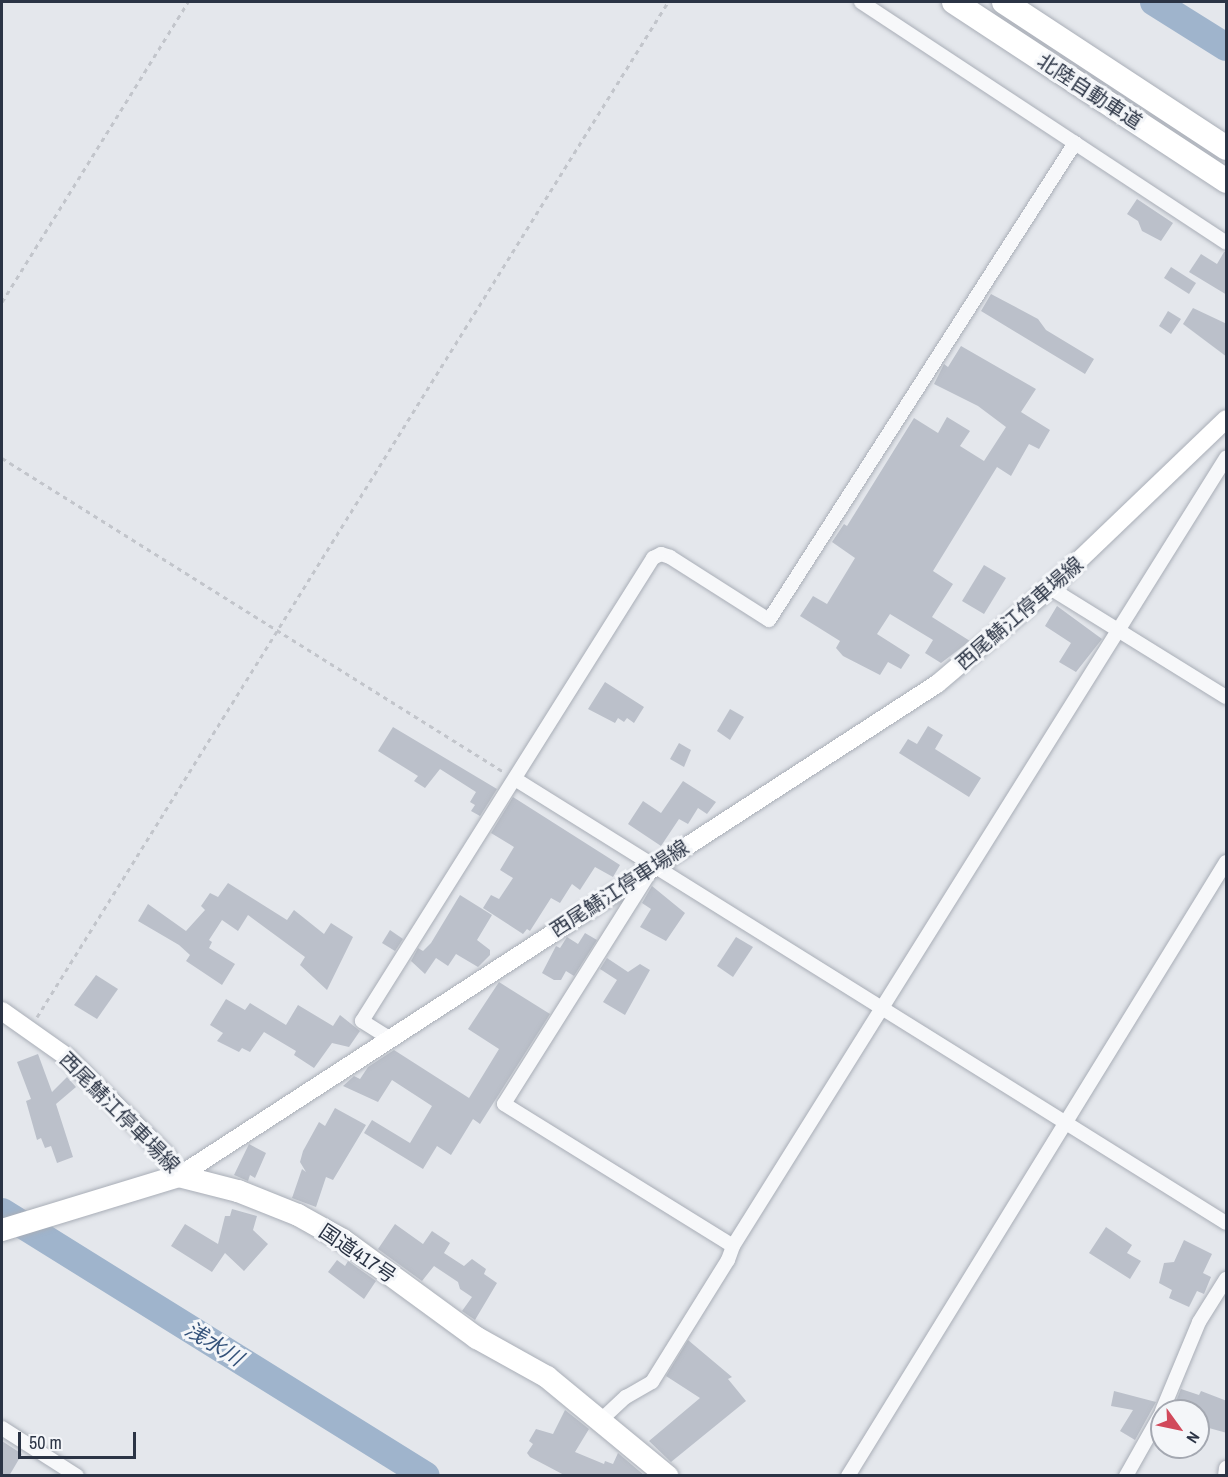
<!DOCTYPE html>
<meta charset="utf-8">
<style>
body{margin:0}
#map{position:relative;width:1228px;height:1477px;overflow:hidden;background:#e4e7ec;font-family:"Archivo Narrow","Noto Sans JP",sans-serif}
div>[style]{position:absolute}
.river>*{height:28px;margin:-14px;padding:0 14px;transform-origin:14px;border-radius:14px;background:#9fb4cc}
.building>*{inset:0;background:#bbc0ca}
.path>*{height:3px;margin-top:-1.5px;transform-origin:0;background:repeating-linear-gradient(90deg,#c2c5cb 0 4.5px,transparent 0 9px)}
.roads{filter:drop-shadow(0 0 2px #a9aeb7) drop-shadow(0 0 2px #a9aeb7)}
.minor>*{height:14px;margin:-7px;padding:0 7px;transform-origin:7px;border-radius:7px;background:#f7f8fa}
.secondary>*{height:18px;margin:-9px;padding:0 9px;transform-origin:9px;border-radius:9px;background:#fff}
.trunk>*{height:22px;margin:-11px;padding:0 11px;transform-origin:11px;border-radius:11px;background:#fff}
.motorway>*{height:24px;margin:-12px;padding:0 12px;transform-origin:12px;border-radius:12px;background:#fff}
span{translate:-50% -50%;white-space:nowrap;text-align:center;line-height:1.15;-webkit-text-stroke:6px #f4f6f9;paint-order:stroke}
.street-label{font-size:20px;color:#2b3445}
.water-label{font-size:21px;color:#34527a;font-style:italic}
.frame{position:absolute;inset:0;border:3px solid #2b3445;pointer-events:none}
.north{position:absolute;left:1150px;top:1399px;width:60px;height:60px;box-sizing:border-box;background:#f4f6f9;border:2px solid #a4a8b1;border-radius:50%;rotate:123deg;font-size:16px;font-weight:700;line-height:24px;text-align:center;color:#2b3445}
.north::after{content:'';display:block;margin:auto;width:21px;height:27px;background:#d1495b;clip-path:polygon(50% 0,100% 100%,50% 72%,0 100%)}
.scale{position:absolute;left:18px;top:1432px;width:118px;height:27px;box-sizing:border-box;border:3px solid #2b3445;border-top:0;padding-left:8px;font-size:18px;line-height:21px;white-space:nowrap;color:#2b3445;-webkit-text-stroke:4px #f4f6f9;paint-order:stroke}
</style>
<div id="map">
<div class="river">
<div style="left:1154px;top:2px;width:85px;rotate:32deg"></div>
<div style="left:2px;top:1212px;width:499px;rotate:31.9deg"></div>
</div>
<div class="building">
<div style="clip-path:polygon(1137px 199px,1173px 223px,1161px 241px,1142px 231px,1138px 221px,1127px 214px)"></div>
<div style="clip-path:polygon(1224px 252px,1227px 252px,1227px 295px,1189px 272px,1201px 254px,1217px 264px)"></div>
<div style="clip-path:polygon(1171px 267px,1196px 283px,1189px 294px,1164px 278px)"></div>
<div style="clip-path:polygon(991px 294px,1038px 319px,1046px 330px,1094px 359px,1085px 374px,981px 311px)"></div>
<div style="clip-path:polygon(1193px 308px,1227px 324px,1227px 357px,1183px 324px)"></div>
<div style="clip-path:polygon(1168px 311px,1181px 319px,1171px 334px,1159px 326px)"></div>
<div style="clip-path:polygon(961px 346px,1036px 389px,1021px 412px,1050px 430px,1039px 449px,1029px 444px,1011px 476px,997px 467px,933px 571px,953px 584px,932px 617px,970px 641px,941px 663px,925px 653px,933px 640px,890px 614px,877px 634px,910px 655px,901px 669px,888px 662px,880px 675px,843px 656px,836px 648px,840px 641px,800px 616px,813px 596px,827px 604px,855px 558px,832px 542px,844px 524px,847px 526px,914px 418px,938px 433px,947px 417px,970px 431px,960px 446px,984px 461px,1006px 427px,978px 406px,934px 384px,944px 364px,948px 367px)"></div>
<div style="clip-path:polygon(984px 565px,1006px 578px,984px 614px,962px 601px)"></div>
<div style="clip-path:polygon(1057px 606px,1102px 639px,1076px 672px,1059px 662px,1071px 643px,1045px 626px)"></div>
<div style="clip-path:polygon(605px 682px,644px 707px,634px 723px,627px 718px,624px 722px,618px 718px,615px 723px,588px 709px)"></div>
<div style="clip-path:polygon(730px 709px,744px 717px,730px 740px,717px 731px)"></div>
<div style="clip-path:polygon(928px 726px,943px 735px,935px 749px,981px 778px,969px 797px,899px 753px,908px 739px,917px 744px)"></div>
<div style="clip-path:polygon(393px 727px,497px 789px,480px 816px,471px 811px,475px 805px,470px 802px,476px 792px,440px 769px,425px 788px,414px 781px,418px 776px,378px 751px)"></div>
<div style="clip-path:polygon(679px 743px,691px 750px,684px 767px,670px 759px)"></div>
<div style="clip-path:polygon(683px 781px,716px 802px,707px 814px,698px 808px,688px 824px,679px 819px,661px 846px,628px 824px,643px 801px,661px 813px)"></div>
<div style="clip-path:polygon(513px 797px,620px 865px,613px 877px,595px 867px,580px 890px,572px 884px,560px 903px,551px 898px,530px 931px,527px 929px,523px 934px,483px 908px,491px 895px,499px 899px,513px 878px,500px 870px,514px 847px,491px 833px)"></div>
<div style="clip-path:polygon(228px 883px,287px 920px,294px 910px,324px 934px,331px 923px,353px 937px,327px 990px,300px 965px,305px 957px,248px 915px,238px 931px,222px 920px,209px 940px,212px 942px,209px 948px,235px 964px,222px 985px,186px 961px,190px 955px,179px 945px,138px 921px,148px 904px,186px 931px,205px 910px,201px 906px,210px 893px,218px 897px)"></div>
<div style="clip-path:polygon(652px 886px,685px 913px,666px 941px,640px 927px,651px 909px,642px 903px)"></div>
<div style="clip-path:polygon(460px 895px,492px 915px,477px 940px,490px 950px,490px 955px,478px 967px,456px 954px,448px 966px,436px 958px,425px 974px,411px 961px,418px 948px,423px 951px,431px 943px)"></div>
<div style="clip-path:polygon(390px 930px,403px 939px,395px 951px,382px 943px)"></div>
<div style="clip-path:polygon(585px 933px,597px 940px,574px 976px,566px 971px,561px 980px,554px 980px,542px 973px,556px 946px,560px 948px,567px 937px,578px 944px)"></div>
<div style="clip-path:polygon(736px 937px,753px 947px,733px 977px,717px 966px)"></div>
<div style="clip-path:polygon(607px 958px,628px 972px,640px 964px,650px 970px,625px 1015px,603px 1002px,617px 980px,600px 969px)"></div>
<div style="clip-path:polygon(96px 975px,118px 989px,97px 1019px,74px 1005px)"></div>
<div style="clip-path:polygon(499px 982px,550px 1014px,480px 1124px,473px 1119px,451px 1155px,437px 1146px,423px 1169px,364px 1133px,372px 1120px,410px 1143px,432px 1106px,392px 1080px,378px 1102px,343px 1086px,354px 1076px,360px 1079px,368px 1067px,394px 1050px,469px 1098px,499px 1049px,468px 1029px)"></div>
<div style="clip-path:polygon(226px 999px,245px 1010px,250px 1003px,286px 1025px,298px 1005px,333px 1026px,340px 1015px,360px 1031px,349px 1047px,332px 1043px,314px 1068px,294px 1055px,296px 1051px,264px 1032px,250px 1052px,242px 1048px,239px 1052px,217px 1041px,223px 1033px,210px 1025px)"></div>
<div style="clip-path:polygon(38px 1054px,52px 1092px,67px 1077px,76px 1087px,56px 1104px,73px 1157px,57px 1163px,51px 1146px,45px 1148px,41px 1138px,37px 1140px,26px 1101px,31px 1099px,17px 1062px)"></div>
<div style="clip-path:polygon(335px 1108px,366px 1125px,333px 1180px,326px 1177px,316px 1207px,292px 1198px,302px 1169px,306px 1172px,300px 1162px,303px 1151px,319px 1122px,325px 1126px)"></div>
<div style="clip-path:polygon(249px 1144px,266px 1153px,255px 1178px,250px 1175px,248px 1181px,234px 1175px)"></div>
<div style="clip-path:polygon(232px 1209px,257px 1216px,253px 1230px,268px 1244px,244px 1271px,225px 1253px,212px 1272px,171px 1246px,185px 1224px,218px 1244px,225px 1216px,230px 1216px)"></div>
<div style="clip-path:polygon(395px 1224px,423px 1244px,432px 1231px,450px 1243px,444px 1253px,464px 1266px,472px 1259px,486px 1269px,484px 1274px,497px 1283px,475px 1320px,462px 1311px,472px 1297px,460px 1289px,458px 1282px,434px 1266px,422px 1281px,378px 1249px)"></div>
<div style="clip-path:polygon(1106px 1227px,1132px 1245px,1127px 1253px,1141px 1261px,1130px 1279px,1089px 1253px)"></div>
<div style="clip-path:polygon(1184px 1240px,1212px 1254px,1203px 1273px,1211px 1277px,1204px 1294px,1197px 1291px,1189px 1307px,1169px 1298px,1172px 1290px,1159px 1283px,1164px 1263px,1174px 1262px)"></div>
<div style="clip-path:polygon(337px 1260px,345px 1266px,348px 1261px,376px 1281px,364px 1299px,328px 1272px)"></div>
<div style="clip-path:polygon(688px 1340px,732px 1377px,728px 1379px,746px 1401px,671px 1462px,649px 1441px,700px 1398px,666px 1376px)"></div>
<div style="clip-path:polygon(1181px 1389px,1199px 1395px,1201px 1391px,1227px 1401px,1227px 1433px,1198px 1425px,1198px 1411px,1172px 1411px)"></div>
<div style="clip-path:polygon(1114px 1391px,1156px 1402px,1135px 1440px,1120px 1431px,1133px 1410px,1111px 1406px)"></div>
<div style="clip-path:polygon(565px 1410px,589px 1429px,575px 1452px,604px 1464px,605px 1461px,613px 1464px,618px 1453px,645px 1476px,566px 1476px,530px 1457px,527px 1453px,533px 1444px,529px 1441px,536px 1429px,553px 1434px)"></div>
<div style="clip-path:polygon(2px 1441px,22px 1454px,9px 1476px,2px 1476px)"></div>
</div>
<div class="path">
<div style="left:2px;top:302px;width:353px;rotate:-58.2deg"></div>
<div style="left:2px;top:458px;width:592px;rotate:32.03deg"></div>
<div style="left:37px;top:1017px;width:1195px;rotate:-58.13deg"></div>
</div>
<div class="roads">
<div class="minor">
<div style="left:861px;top:2px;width:437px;rotate:33.4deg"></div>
<div style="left:1050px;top:588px;width:207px;rotate:31.8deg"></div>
<div style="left:515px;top:779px;width:838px;rotate:31.98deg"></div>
<div style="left:650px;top:872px;width:274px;rotate:122.2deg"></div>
<div style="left:504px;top:1104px;width:269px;rotate:31.8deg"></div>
<div style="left:389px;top:1038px;width:32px;rotate:-148deg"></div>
<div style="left:362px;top:1021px;width:547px;rotate:-57.85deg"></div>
<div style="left:653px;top:558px;width:9px;rotate:-27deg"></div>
<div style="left:661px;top:554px;width:9px;rotate:18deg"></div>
<div style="left:670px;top:557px;width:117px;rotate:32.5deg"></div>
<div style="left:769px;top:620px;width:567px;rotate:-57.32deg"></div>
<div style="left:1162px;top:1411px;width:96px;rotate:-67.4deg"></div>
<div style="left:1199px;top:1322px;width:51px;rotate:-57.9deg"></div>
<div style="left:602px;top:1419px;width:33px;rotate:-43deg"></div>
<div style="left:626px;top:1397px;width:30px;rotate:-30deg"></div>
<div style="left:652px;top:1382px;width:144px;rotate:-58.1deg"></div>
<div style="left:728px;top:1260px;width:15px;rotate:-70deg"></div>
<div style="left:733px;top:1246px;width:930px;rotate:-57.97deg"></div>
<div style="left:2px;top:1428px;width:89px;rotate:32.6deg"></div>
<div style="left:848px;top:1476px;width:721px;rotate:-58.38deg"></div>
<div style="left:1126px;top:1476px;width:73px;rotate:-60.6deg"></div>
<div style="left:1225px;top:1476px;width:8px;rotate:-83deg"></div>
</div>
<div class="secondary">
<div style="left:2px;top:1011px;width:80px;rotate:35.3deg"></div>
<div style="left:67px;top:1057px;width:139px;rotate:44.7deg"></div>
<div style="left:166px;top:1155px;width:25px;rotate:58deg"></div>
<div style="left:179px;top:1176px;width:904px;rotate:-32.99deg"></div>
<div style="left:937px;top:684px;width:148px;rotate:-40.3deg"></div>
<div style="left:1050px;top:588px;width:244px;rotate:-43.8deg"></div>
</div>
<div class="trunk">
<div style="left:2px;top:1230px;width:185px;rotate:-17deg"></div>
<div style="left:179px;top:1176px;width:61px;rotate:14.3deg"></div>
<div style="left:238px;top:1191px;width:65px;rotate:21.8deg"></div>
<div style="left:298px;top:1215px;width:51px;rotate:29.1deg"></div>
<div style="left:343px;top:1240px;width:166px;rotate:36.2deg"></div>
<div style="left:477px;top:1338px;width:80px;rotate:29.1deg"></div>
<div style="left:547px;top:1377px;width:156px;rotate:39.5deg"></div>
</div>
<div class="motorway">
<div style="left:954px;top:2px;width:326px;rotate:33.3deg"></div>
<div style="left:1004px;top:2px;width:266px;rotate:33.3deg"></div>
</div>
</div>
<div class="street-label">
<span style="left:1090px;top:91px;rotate:33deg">北陸自動車道</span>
<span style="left:1019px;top:613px;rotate:-41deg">西尾鯖江停車場線</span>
<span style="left:619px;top:888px;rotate:-33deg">西尾鯖江停車場線</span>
<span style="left:120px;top:1112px;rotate:45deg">西尾鯖江停車場線</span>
<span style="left:358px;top:1253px;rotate:34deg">国道417号</span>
</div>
<div class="water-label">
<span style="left:214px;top:1344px;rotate:32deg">浅水川</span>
</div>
<div class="frame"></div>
<div class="north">N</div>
<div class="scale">50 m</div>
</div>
